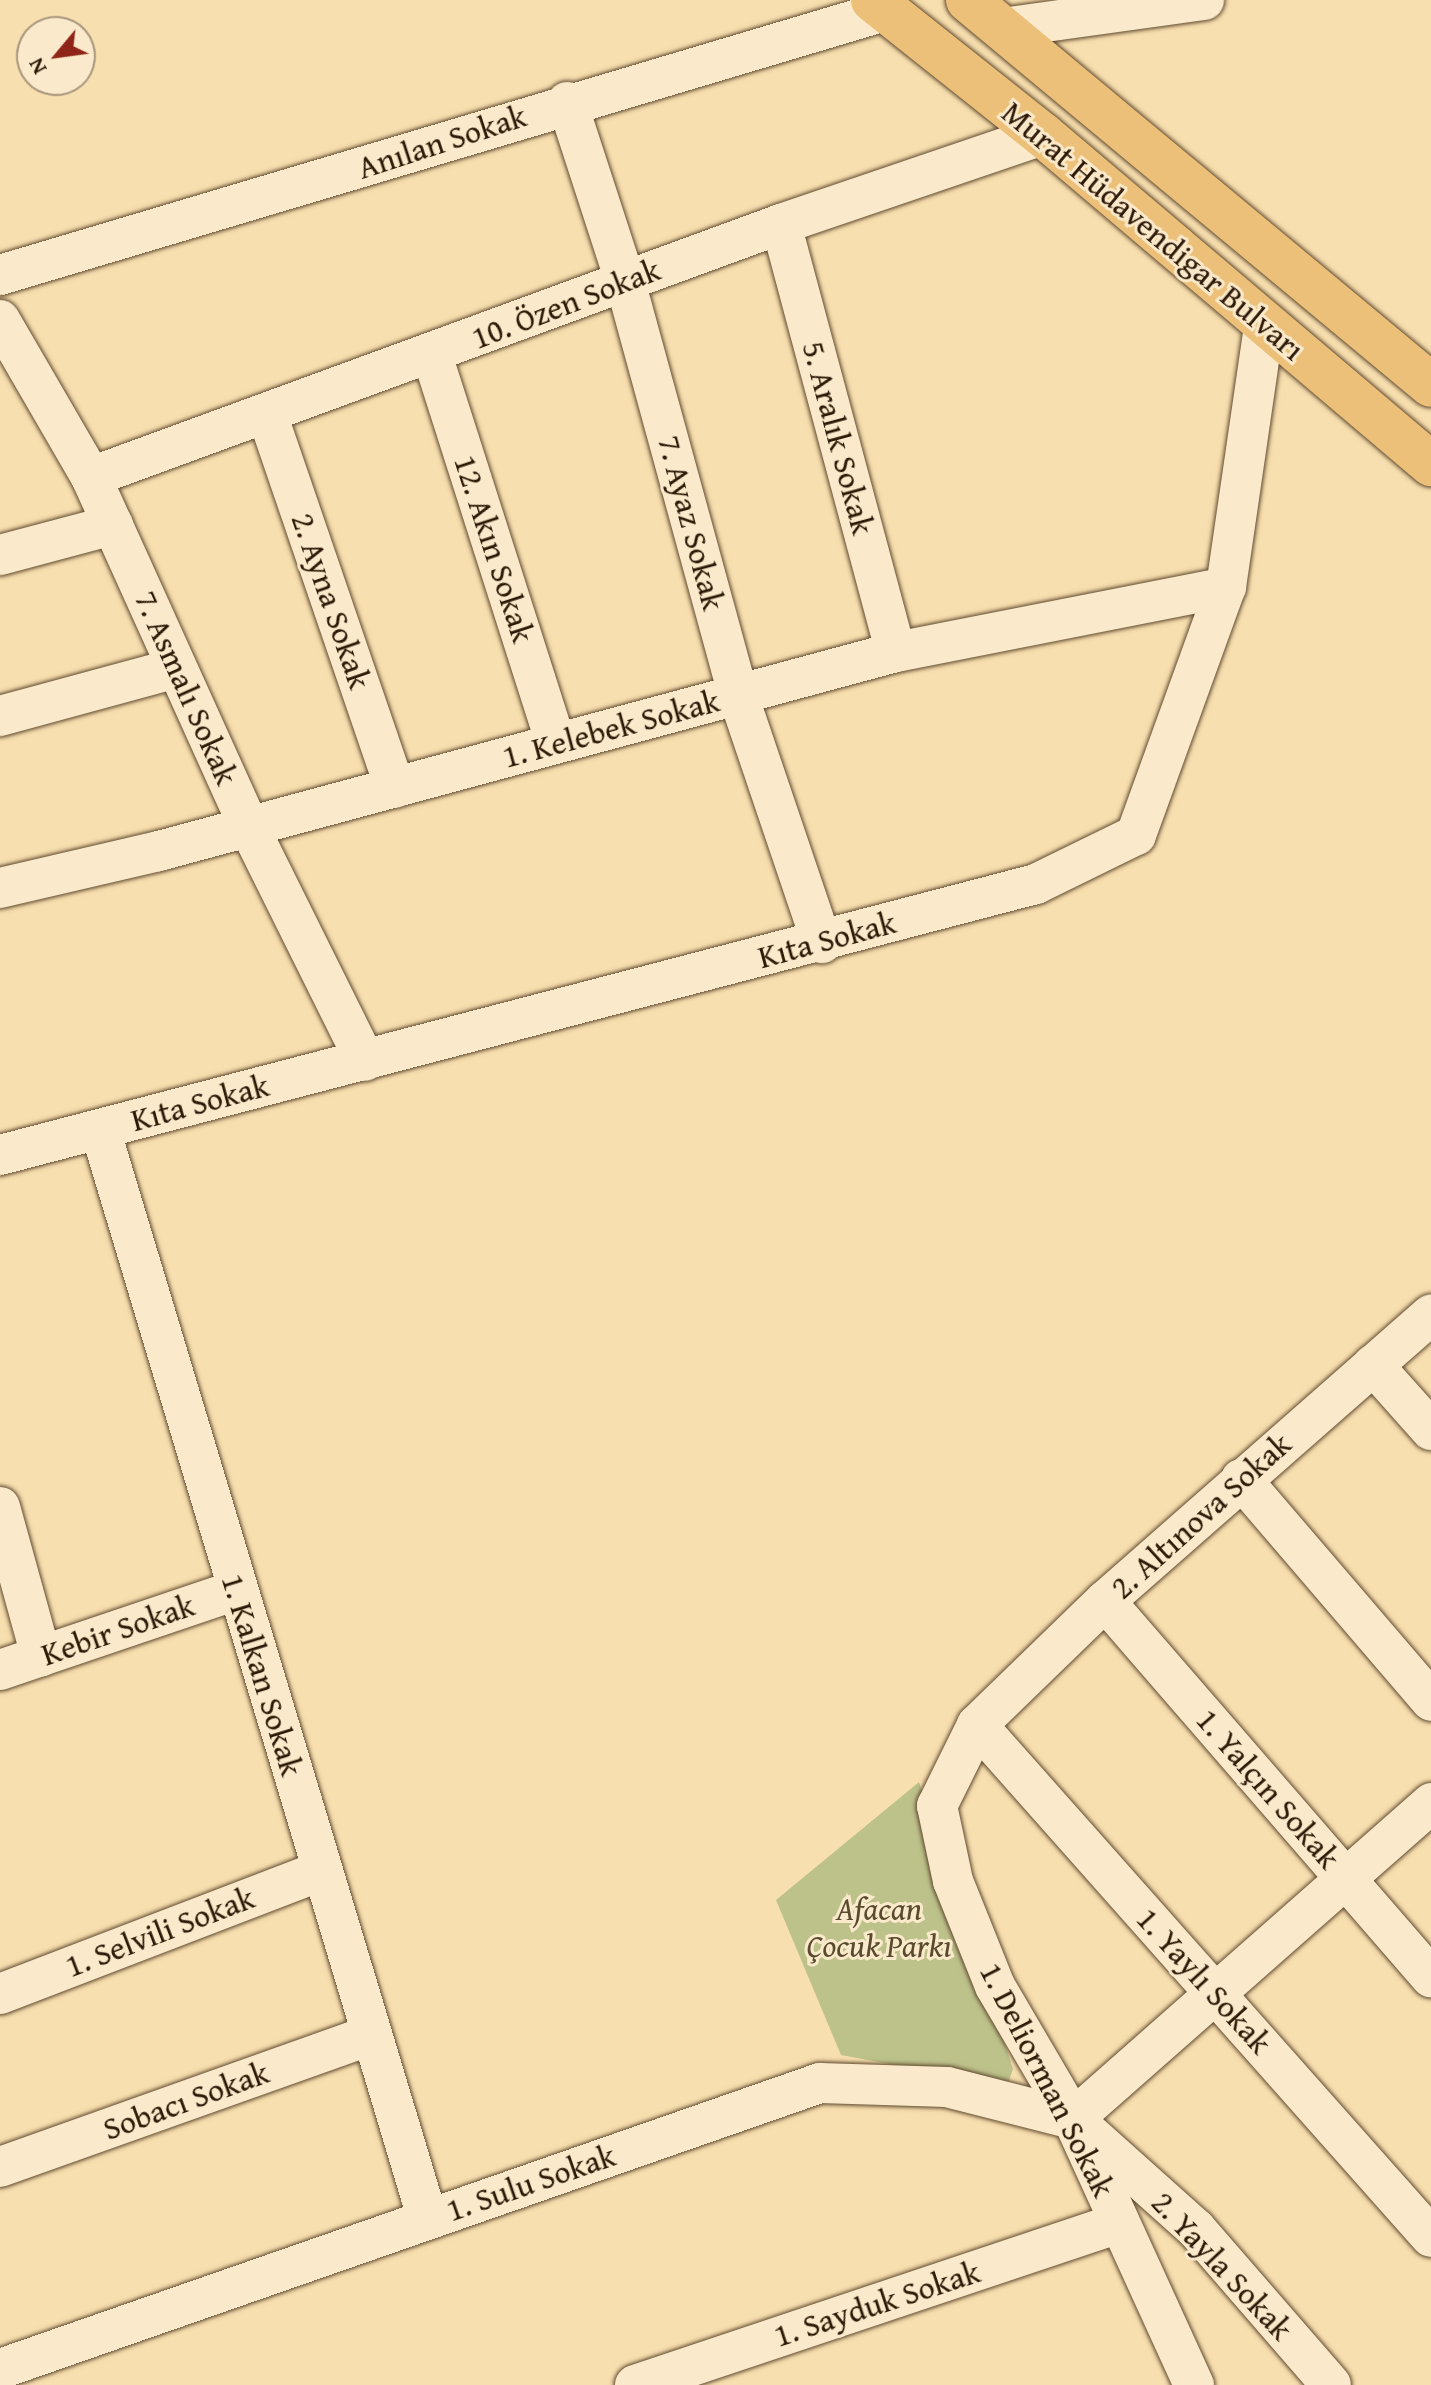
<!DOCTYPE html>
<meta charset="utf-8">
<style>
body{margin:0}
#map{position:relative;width:1431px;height:2385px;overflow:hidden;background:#f8dfaf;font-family:"Gentium Book Plus",serif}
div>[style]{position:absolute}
.green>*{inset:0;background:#bdc28b}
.roads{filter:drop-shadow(0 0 2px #604a30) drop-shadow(0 0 2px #604a30)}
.minor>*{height:40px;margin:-20px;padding:0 20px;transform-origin:20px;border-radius:20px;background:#faeacb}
.major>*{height:44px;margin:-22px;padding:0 22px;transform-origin:22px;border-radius:22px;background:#ecc078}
span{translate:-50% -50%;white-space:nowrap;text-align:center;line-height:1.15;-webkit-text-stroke:6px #faeacb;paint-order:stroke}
.street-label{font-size:32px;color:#2d1806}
.park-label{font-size:32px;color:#584b2e;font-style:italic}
.north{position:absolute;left:16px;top:16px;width:80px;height:80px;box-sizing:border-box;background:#faeacb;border:2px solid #a8967c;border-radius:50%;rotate:241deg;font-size:22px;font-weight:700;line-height:32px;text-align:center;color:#2d1806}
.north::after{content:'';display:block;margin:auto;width:28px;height:36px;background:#8f2418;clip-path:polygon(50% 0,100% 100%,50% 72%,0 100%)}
</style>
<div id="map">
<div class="green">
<div style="clip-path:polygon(919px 1782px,1013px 2069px,1007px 2086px,841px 2055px,776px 1900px)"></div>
</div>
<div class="roads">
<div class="minor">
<div style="left:1002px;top:28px;width:204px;rotate:-7.9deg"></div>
<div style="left:567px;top:102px;width:188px;rotate:72deg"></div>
<div style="left:625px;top:281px;width:429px;rotate:74.7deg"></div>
<div style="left:738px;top:695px;width:262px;rotate:71.3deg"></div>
<div style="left:781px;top:224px;width:443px;rotate:75deg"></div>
<div style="left:0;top:275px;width:924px;rotate:-16.61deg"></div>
<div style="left:0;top:320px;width:181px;rotate:59.9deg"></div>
<div style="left:91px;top:477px;width:384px;rotate:65.7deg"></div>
<div style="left:249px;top:827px;width:261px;rotate:63.6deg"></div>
<div style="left:432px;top:355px;width:407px;rotate:72.3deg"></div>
<div style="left:267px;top:414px;width:395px;rotate:71.1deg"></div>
<div style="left:91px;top:477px;width:735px;rotate:-20.14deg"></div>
<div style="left:781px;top:224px;width:277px;rotate:-18.8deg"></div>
<div style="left:0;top:555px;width:117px;rotate:-14.9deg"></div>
<div style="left:0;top:716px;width:183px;rotate:-15.2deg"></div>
<div style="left:0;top:888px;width:163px;rotate:-13.1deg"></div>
<div style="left:159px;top:851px;width:763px;rotate:-15.11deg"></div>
<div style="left:896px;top:652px;width:336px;rotate:-11.1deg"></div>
<div style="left:100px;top:1129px;width:1139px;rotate:73.27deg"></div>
<div style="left:0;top:1155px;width:1071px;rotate:-14.66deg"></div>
<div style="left:1036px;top:884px;width:111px;rotate:-26.1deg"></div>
<div style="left:1136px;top:835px;width:264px;rotate:-70.1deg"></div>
<div style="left:1226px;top:587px;width:264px;rotate:-81.7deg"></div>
<div style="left:1373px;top:1365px;width:87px;rotate:48.3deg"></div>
<div style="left:1241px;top:1479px;width:292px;rotate:49.4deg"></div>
<div style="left:0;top:1507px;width:155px;rotate:74.6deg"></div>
<div style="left:1105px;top:1601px;width:498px;rotate:49.1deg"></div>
<div style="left:0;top:1670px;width:250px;rotate:-18.7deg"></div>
<div style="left:977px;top:1725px;width:684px;rotate:48.44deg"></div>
<div style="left:0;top:1994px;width:343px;rotate:-21deg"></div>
<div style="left:1073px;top:2119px;width:478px;rotate:-41.4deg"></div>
<div style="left:0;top:2167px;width:394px;rotate:-19.6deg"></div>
<div style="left:0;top:2369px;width:868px;rotate:-19.23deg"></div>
<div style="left:820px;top:2083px;width:127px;rotate:1.8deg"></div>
<div style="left:947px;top:2087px;width:130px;rotate:14.3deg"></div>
<div style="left:1073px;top:2119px;width:165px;rotate:41.8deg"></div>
<div style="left:1196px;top:2229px;width:206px;rotate:49.1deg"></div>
<div style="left:635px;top:2385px;width:510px;rotate:-18.51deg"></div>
<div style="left:1194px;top:2385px;width:292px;rotate:-114.5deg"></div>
<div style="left:1073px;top:2119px;width:154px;rotate:-120.4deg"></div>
<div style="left:995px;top:1986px;width:113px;rotate:-111.8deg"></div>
<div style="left:953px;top:1881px;width:77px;rotate:-102deg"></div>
<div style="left:937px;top:1806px;width:90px;rotate:-63.7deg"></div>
<div style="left:977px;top:1725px;width:178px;rotate:-44.1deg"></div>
<div style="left:1105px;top:1601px;width:434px;rotate:-41.3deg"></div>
</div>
<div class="major">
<div style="left:873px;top:0;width:217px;rotate:38.5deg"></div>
<div style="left:1043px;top:135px;width:509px;rotate:40.3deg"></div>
<div style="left:968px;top:0;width:602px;rotate:39.74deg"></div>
</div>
</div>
<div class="street-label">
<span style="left:442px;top:142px;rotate:-18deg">Anılan Sokak</span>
<span style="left:1153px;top:231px;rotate:40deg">Murat Hüdavendigar Bulvarı</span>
<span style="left:566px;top:304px;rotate:-21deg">10. Özen Sokak</span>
<span style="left:838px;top:438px;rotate:75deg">5. Aralık Sokak</span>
<span style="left:691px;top:523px;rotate:75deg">7. Ayaz Sokak</span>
<span style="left:494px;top:549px;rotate:72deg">12. Akın Sokak</span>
<span style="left:331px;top:601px;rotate:71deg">2. Ayna Sokak</span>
<span style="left:186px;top:688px;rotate:66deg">7. Asmalı Sokak</span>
<span style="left:611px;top:729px;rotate:-15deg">1. Kelebek Sokak</span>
<span style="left:827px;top:940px;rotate:-15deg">Kıta Sokak</span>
<span style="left:200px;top:1103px;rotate:-15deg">Kıta Sokak</span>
<span style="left:1201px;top:1516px;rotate:-42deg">2. Altınova Sokak</span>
<span style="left:118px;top:1630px;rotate:-19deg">Kebir Sokak</span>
<span style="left:262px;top:1675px;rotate:73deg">1. Kalkan Sokak</span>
<span style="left:1268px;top:1789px;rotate:49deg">1. Yalçın Sokak</span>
<span style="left:160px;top:1932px;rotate:-21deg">1. Selvili Sokak</span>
<span style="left:1204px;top:1981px;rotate:48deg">1. Yaylı Sokak</span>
<span style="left:1047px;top:2080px;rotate:63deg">1. Deliorman Sokak</span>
<span style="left:186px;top:2101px;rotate:-20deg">Sobacı Sokak</span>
<span style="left:531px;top:2183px;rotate:-19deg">1. Sulu Sokak</span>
<span style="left:1222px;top:2266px;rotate:47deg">2. Yayla Sokak</span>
<span style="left:877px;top:2304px;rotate:-18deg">1. Sayduk Sokak</span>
</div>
<div class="park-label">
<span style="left:879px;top:1928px">Afacan<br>Çocuk Parkı</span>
</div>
<div class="north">N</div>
</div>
